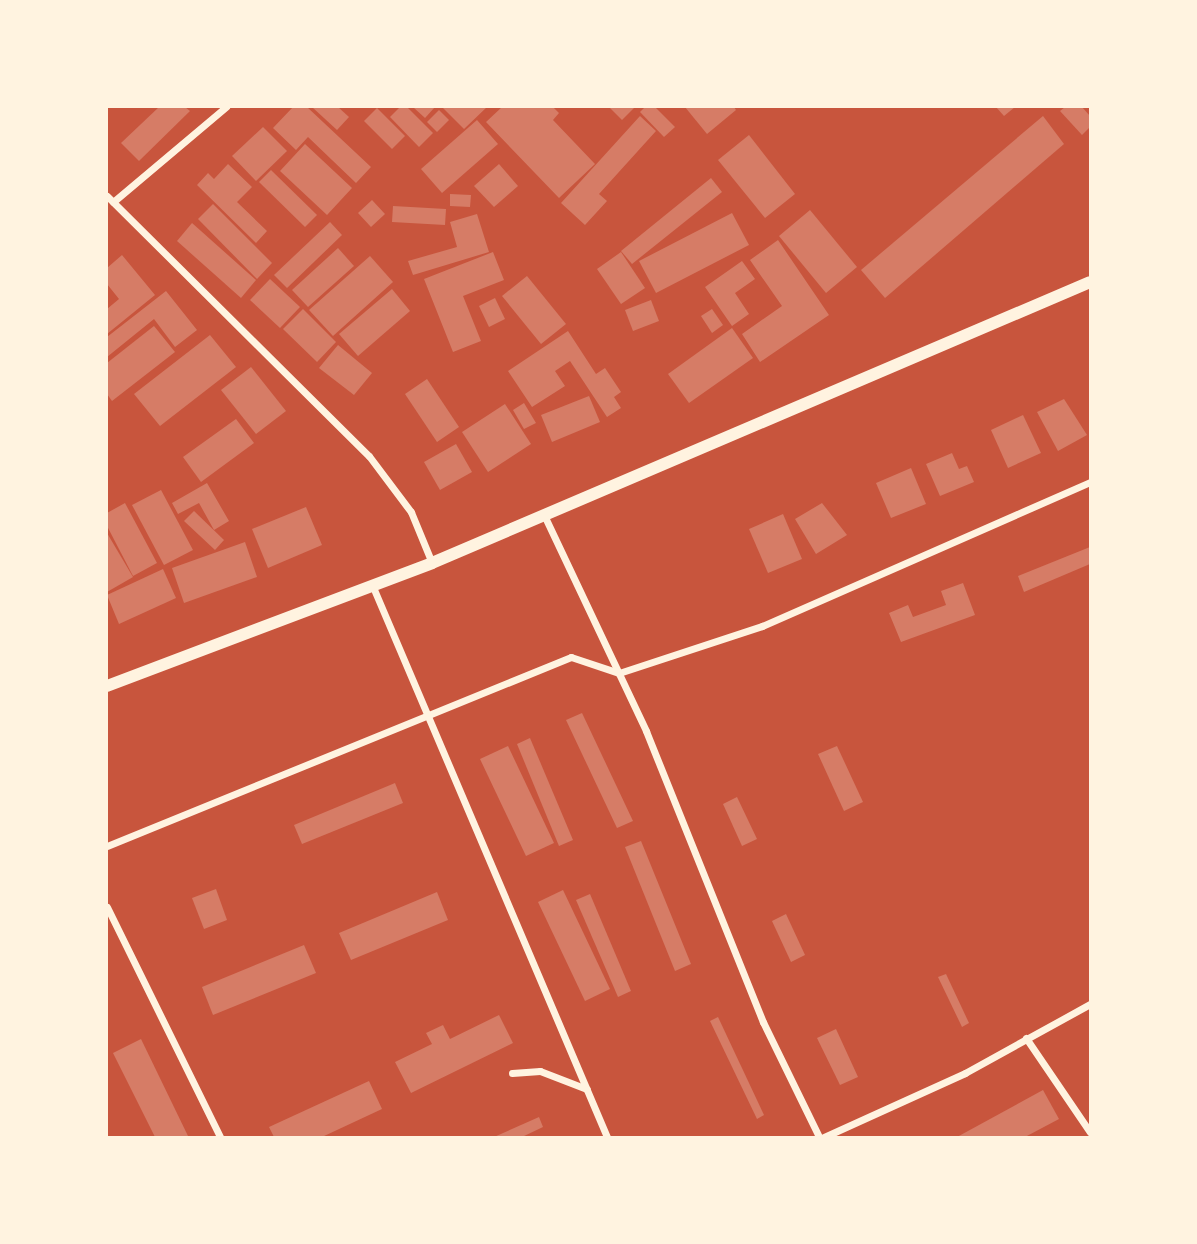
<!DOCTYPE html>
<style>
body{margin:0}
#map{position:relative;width:1197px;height:1244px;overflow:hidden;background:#c8553d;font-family:"Source Sans 3",sans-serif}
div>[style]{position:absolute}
.building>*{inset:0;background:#d67c66}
.minor>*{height:7px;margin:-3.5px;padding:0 3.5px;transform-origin:3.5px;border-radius:3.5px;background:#fff3e0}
.tertiary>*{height:12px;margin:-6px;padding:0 6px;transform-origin:6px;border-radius:6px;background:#fff3e0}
span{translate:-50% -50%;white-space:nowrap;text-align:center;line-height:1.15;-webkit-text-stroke:6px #fff3e0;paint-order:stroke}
.frame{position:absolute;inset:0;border:108px solid #fff3e0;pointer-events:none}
</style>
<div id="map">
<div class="building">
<div style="clip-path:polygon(159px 107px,185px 107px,190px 111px,139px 161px,121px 143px)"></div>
<div style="clip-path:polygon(293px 107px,307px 107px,371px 167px,356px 183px,308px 137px,296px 150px,273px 128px)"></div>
<div style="clip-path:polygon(312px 107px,338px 107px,349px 117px,337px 130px)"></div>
<div style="clip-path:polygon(400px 107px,407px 107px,433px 133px,419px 147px,390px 117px)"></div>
<div style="clip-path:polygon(413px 107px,435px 107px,425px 118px)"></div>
<div style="clip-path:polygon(442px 107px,465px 108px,487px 107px,464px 129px)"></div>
<div style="clip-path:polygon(502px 107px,553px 107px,559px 113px,553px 120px,595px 164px,559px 198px,486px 122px)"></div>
<div style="clip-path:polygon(609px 107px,635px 107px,622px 120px)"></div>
<div style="clip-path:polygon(645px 107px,655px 107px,675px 127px,664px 137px,640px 112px)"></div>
<div style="clip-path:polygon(685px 107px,734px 107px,736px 110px,707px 134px)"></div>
<div style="clip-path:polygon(996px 107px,1015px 107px,1004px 116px)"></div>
<div style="clip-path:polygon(1065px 107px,1082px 107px,1090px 116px,1090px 127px,1082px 135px,1060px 111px)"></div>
<div style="clip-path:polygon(377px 108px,405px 136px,392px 149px,364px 121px)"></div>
<div style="clip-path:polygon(439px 110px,449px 120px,437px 132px,427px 122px)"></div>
<div style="clip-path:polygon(640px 116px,656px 131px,599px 194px,607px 201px,585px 225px,561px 203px)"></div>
<div style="clip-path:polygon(1043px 116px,1064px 144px,885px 298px,861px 270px)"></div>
<div style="clip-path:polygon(477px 120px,498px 144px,442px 193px,421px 169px)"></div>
<div style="clip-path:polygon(263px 127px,287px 151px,256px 181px,232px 156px)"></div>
<div style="clip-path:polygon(749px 135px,795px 194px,765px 218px,718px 160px)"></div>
<div style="clip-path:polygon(305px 144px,352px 188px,327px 215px,280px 171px)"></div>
<div style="clip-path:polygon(228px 164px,252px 187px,237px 202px,267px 231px,256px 243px,197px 185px,208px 173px,214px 179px)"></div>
<div style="clip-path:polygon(499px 164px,518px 186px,494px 207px,474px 186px)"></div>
<div style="clip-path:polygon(271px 170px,317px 215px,305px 227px,259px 182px)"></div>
<div style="clip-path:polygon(711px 178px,722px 192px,632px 264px,621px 251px)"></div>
<div style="clip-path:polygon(450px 194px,471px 195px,470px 207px,450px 206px)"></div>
<div style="clip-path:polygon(372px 200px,385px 214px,371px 227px,358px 213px)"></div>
<div style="clip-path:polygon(213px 204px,272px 263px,257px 279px,198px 219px)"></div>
<div style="clip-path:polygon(393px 206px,446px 209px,445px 225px,392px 222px)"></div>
<div style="clip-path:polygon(810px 210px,857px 267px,826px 293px,779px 236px)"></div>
<div style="clip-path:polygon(732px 213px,749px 245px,656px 293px,639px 261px)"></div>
<div style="clip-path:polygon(477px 214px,489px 252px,413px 275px,408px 261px,457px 247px,450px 222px)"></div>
<div style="clip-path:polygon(330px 222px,342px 235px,287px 288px,274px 275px)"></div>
<div style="clip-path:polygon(192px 223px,256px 280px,241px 298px,177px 241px)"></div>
<div style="clip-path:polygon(778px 240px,829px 315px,760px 362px,742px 334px,782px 306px,750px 260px)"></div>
<div style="clip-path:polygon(338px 248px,354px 266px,308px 307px,292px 290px)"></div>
<div style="clip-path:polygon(493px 252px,504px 280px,463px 296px,481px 341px,453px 352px,424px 279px)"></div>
<div style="clip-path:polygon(621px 252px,645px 288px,621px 304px,597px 269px)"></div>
<div style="clip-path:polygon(122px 255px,155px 295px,107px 334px,107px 309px,119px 299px,107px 284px,107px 268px)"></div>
<div style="clip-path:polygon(370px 256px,393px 282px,333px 336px,309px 310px)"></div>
<div style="clip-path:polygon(742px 261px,755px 279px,735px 293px,749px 314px,732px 326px,705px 287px)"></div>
<div style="clip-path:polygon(527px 276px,566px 324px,541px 344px,502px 296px)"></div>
<div style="clip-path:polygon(270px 279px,300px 307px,280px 328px,250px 300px)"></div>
<div style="clip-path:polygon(392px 289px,410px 311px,358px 356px,339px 334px)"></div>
<div style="clip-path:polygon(166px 291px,197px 330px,175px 347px,154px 319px,107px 357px,107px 337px)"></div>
<div style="clip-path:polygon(495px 298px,505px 319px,489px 327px,479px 306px)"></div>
<div style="clip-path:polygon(651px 300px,659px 321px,633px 331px,625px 310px)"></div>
<div style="clip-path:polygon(303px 309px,336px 342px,317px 362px,283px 329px)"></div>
<div style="clip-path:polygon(712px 309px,723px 325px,712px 333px,701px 316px)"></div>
<div style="clip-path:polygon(154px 326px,175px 352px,112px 401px,107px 394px,107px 363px)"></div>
<div style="clip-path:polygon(732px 328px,753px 358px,689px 403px,668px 374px)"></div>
<div style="clip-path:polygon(568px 331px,596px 374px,605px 368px,621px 392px,614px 397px,621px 408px,607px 417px,570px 361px,555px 371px,565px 386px,532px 407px,508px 371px)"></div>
<div style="clip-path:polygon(210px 335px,236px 367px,160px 426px,134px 394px)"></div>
<div style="clip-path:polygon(338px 345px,372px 373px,354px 395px,319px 368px)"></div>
<div style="clip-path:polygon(251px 367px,286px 411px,256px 434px,221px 390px)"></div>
<div style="clip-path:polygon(427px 379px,459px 427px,437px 442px,405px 394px)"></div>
<div style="clip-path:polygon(589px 396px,600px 422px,552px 442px,541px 415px)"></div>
<div style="clip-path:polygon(1064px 399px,1087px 435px,1058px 451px,1037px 412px)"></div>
<div style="clip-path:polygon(524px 403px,536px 423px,524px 429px,513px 410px)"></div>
<div style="clip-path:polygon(505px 404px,531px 444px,488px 472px,462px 432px)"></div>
<div style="clip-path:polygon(1023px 415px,1041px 453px,1008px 468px,991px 430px)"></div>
<div style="clip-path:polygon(236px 419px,254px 443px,201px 482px,183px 457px)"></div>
<div style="clip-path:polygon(456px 444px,472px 472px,440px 490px,424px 462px)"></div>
<div style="clip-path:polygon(952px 453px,959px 469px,967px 466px,974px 482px,940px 496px,926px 464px)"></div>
<div style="clip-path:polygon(911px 468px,926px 504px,891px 518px,876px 483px)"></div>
<div style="clip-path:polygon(207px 483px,229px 521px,214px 530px,199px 503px,178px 514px,172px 503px)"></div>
<div style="clip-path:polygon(161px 490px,193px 550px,164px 565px,132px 505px)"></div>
<div style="clip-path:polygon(125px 503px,157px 563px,133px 576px,107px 526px,107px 513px)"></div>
<div style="clip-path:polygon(822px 503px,847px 535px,816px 554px,795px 519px)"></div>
<div style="clip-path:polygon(306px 507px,322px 545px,268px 568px,252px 529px)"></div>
<div style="clip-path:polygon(194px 511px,224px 540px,215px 550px,184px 521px)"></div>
<div style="clip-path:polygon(783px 514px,802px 559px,768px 573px,749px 529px)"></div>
<div style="clip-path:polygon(107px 533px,133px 577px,107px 592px)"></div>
<div style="clip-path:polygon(245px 542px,257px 577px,184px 603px,172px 568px)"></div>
<div style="clip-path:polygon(1090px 547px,1090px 564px,1024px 592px,1018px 576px)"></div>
<div style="clip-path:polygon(163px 569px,176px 598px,119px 624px,107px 595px)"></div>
<div style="clip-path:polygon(963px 583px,975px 615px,901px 642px,889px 613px,908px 605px,913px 617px,946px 605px,941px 591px)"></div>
<div style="clip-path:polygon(582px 713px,633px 821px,617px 828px,566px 720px)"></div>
<div style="clip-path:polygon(530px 738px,573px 840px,559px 846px,517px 744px)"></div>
<div style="clip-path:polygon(508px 746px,554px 843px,526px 856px,480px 759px)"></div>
<div style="clip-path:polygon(837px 746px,863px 802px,844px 811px,818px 754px)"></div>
<div style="clip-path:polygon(395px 783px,403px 803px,302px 844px,294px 825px)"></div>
<div style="clip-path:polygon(737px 797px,757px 839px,742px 846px,723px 804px)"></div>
<div style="clip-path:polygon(641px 841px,691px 964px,675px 971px,625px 847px)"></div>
<div style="clip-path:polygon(216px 889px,227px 920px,204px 929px,192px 898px)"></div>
<div style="clip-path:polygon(563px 890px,610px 989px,585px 1001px,538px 902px)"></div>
<div style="clip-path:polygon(437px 892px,448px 920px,351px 960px,339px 933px)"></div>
<div style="clip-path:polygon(590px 894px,631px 991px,618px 997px,576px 900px)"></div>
<div style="clip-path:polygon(786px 914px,805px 955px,791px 962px,772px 921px)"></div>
<div style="clip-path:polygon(304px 945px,316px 973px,213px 1015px,202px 987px)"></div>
<div style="clip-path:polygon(946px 974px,969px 1023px,962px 1027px,938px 977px)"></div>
<div style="clip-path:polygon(499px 1015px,513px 1043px,411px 1093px,395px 1062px,432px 1044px,426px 1033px,443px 1025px,450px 1039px)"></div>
<div style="clip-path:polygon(718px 1017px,764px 1115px,757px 1119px,710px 1021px)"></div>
<div style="clip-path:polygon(836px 1029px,858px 1077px,840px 1085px,817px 1038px)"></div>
<div style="clip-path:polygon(141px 1039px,188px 1136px,186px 1137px,155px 1137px,113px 1053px)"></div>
<div style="clip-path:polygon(369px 1081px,382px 1109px,322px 1137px,274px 1137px,269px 1127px)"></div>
<div style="clip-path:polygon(1043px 1090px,1059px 1119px,1025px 1137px,957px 1137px)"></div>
<div style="clip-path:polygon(539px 1117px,543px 1127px,522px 1137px,494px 1137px)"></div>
</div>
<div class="minor">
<div style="left:107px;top:196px;width:369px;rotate:44.8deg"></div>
<div style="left:369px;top:456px;width:70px;rotate:53.1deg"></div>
<div style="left:411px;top:512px;width:55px;rotate:67.6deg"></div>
<div style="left:113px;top:202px;width:148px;rotate:-40.1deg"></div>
<div style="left:544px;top:515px;width:239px;rotate:64.7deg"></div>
<div style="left:646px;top:731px;width:314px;rotate:68.1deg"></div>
<div style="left:763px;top:1022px;width:128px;rotate:64deg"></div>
<div style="left:373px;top:587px;width:598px;rotate:66.95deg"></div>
<div style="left:107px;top:846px;width:501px;rotate:-22.16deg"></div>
<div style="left:571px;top:657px;width:51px;rotate:18.4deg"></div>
<div style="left:619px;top:673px;width:151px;rotate:-18.2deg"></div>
<div style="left:762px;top:626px;width:358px;rotate:-23.7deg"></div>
<div style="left:107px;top:907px;width:256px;rotate:63.8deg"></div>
<div style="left:1026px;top:1038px;width:114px;rotate:55.8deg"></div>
<div style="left:512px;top:1073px;width:28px;rotate:-4deg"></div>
<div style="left:540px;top:1071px;width:50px;rotate:21deg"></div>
<div style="left:824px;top:1137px;width:155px;rotate:-24.4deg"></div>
<div style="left:965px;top:1073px;width:143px;rotate:-28.9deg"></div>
</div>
<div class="tertiary">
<div style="left:107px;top:686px;width:347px;rotate:-20.7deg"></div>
<div style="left:432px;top:563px;width:715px;rotate:-23.12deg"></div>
</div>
<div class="frame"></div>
</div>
